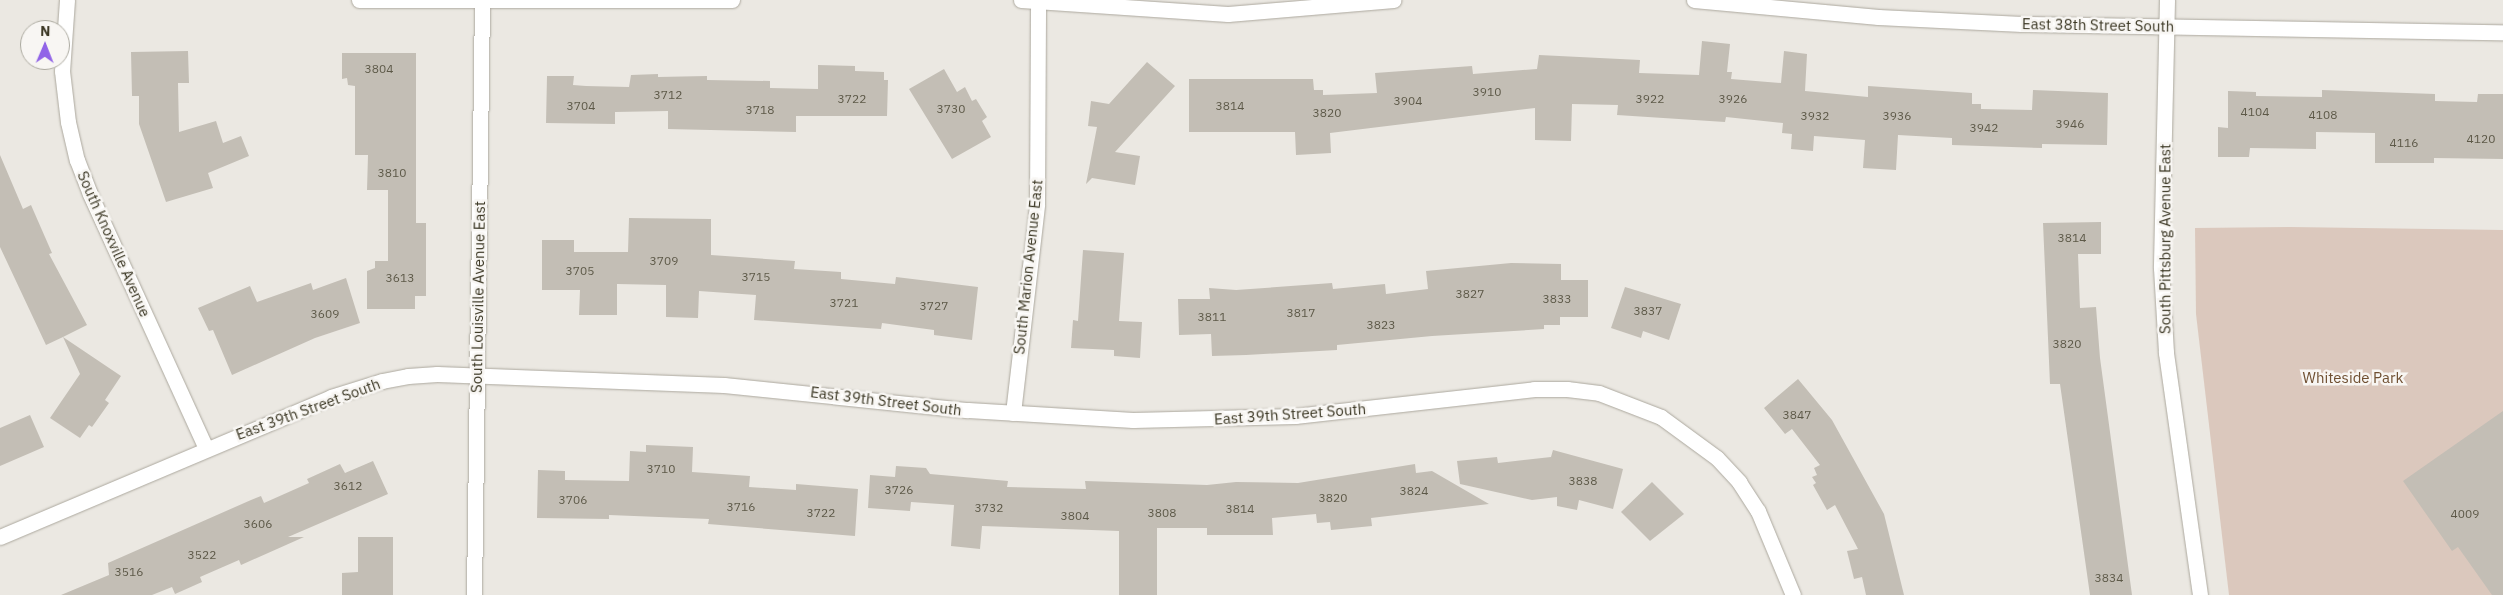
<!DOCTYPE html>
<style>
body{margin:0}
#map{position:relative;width:2503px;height:595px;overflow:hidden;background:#ebe8e2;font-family:"IBM Plex Sans",sans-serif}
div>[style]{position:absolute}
.green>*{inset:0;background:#dbc8bd}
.building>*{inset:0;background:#c3beb5}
.roads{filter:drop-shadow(0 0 1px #aca89e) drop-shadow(0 0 1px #aca89e)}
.minor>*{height:15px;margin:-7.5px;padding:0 7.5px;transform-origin:7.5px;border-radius:7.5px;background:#fff}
span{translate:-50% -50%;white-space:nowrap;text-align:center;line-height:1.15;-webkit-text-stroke:5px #f8f6f3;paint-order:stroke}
.number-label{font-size:12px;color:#5d5948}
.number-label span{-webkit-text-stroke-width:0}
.street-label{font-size:15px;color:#3b3724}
.park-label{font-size:15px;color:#6f4f31}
.north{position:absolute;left:20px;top:20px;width:50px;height:50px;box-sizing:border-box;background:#f8f6f3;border:1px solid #acaaa0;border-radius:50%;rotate:1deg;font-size:14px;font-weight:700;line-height:20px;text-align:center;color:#3b3724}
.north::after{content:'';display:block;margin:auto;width:18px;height:22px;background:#9164e7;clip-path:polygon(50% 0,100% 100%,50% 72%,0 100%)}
</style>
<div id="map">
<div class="green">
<div style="clip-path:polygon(2291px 227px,2503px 230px,2503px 595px,2229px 595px,2196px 314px,2195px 228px)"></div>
</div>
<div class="building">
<div style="clip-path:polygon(1702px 41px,1730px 44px,1727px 72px,1732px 72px,1731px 79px,1781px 83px,1784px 51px,1807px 54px,1805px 91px,1868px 97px,1868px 86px,1972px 93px,1972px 104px,1981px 104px,1981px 109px,2032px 110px,2033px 90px,2108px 93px,2107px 145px,2042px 144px,2042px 148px,1952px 145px,1952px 138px,1898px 135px,1896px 170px,1863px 168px,1865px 140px,1814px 136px,1813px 151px,1791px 149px,1792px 134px,1782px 133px,1783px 123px,1726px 117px,1725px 122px,1617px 115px,1618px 105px,1572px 104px,1571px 141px,1535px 140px,1535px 108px,1330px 133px,1331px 153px,1296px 155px,1295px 132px,1189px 132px,1189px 79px,1313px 79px,1314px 90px,1323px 90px,1323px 95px,1377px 93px,1375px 73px,1472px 66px,1473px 74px,1537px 69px,1539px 55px,1640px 60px,1639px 73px,1699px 75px)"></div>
<div style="clip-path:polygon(188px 51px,189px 83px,178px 83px,179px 132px,216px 121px,223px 143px,241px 136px,249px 156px,208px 173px,213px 188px,166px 202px,139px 124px,139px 96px,132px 96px,131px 52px)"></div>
<div style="clip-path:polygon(342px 53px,416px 53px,416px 223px,426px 223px,426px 296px,415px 296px,415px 309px,367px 309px,367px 271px,375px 268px,375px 261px,388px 261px,388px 190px,367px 190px,368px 155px,355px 155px,355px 86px,348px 85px,347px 78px,342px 79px)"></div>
<div style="clip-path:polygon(1147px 62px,1175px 86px,1115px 152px,1140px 156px,1135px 185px,1092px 178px,1086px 184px,1097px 127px,1088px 126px,1091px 101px,1109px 104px)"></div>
<div style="clip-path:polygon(818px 65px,855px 66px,855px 71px,884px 72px,884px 80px,888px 80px,887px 116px,796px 116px,796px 132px,668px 129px,668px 111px,615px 112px,615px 124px,546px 123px,547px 76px,574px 76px,573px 85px,586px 86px,629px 87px,631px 75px,658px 74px,658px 77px,707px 76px,707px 80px,770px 81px,770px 88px,818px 89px)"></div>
<div style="clip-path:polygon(944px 69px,957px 92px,965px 87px,972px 101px,976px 99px,987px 117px,982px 121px,991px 137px,952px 159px,909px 89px)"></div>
<div style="clip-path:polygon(2322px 90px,2435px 94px,2435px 101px,2477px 102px,2478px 94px,2503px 94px,2503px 159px,2434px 158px,2434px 163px,2375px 163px,2375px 133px,2316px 132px,2316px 149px,2250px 148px,2249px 157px,2218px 157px,2218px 127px,2228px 128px,2228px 91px,2256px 92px,2256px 96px,2322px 97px)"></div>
<div style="clip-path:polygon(0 155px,23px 209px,31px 205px,52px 253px,49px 254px,87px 325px,63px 337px,121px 376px,105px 400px,109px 403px,92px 427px,89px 425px,80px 438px,50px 418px,80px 374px,63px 337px,46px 345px,0 247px)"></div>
<div style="clip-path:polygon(629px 218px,711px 219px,711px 255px,795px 261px,794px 269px,841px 272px,841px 279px,895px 284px,896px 277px,978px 287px,972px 340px,934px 335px,934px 330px,882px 323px,881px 329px,754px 320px,756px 295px,699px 291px,698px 318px,666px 317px,666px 285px,617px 284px,617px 315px,579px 315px,580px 290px,542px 290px,542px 240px,574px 240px,574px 252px,628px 252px)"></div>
<div style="clip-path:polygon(2101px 222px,2101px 254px,2078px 254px,2080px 308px,2096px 307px,2100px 358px,2132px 595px,2090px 595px,2060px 384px,2050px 384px,2043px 223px)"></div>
<div style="clip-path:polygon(1083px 250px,1124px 253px,1119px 321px,1142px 322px,1140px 358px,1114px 356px,1114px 350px,1071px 348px,1073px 320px,1078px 321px)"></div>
<div style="clip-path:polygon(1511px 263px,1561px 264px,1561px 280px,1588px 280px,1588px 317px,1560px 317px,1560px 325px,1544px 325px,1544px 329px,1432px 336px,1337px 345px,1337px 350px,1246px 355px,1212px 356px,1211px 334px,1179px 335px,1178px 299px,1210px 299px,1209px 288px,1236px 290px,1332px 283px,1333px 289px,1385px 284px,1386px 294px,1428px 289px,1426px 271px)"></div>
<div style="clip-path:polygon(346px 278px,360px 323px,315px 338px,232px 375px,213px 330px,209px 331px,198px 308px,250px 286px,257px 302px,311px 283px,313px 290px)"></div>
<div style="clip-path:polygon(1625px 287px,1681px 304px,1669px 340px,1643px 331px,1641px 338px,1611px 328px)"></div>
<div style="clip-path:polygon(1798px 379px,1832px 420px,1884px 514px,1904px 595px,1866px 595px,1862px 577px,1854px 579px,1847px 551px,1858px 549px,1835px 505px,1827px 510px,1813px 485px,1816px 483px,1812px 477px,1817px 475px,1814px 468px,1820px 465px,1792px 429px,1785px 434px,1764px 408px)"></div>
<div style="clip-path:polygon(2503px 411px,2503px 595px,2492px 595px,2458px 547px,2452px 551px,2403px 481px)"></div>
<div style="clip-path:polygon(30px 415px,44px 447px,0 466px,0 428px)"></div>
<div style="clip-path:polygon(646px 445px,693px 447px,692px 472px,750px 476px,749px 487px,796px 490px,796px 484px,858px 489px,855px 536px,708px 524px,709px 519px,609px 515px,609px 519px,537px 518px,538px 470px,565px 471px,565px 480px,629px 481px,630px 451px,646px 452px)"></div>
<div style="clip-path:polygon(1553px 450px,1623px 469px,1613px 509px,1579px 500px,1577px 510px,1557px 506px,1557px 497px,1532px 500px,1460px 484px,1457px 461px,1497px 457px,1498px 463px,1551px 457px)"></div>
<div style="clip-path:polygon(373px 461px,388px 494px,288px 537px,304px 537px,241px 565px,239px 560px,200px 577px,202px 582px,175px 594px,172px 587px,152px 595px,61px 595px,109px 575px,108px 563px,251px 500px,261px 496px,264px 503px,309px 483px,307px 479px,340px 464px,345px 473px)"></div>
<div style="clip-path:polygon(1415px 464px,1416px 473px,1432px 471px,1489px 504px,1371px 518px,1372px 526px,1331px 530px,1330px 522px,1317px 523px,1316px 514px,1272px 518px,1273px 535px,1207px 535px,1207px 528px,1157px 528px,1157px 595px,1119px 595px,1119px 531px,982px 526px,980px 549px,951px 546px,954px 505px,911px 502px,910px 511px,868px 508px,870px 475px,895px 477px,896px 466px,926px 468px,930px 474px,1008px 481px,1007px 487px,1086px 489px,1085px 481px,1207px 485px,1236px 482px,1298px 483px)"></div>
<div style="clip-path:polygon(1652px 482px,1684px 514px,1650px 541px,1621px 512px)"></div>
<div style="clip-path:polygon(358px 537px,393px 537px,393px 595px,342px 595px,342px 573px,358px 572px)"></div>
</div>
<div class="roads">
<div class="minor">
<div style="left:67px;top:0;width:71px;rotate:94deg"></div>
<div style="left:62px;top:71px;width:51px;rotate:83.3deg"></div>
<div style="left:68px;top:122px;width:39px;rotate:77deg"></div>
<div style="left:77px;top:160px;width:36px;rotate:69deg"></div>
<div style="left:90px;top:194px;width:279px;rotate:65.5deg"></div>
<div style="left:359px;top:0;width:373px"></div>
<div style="left:1021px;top:0;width:207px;rotate:3.9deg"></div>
<div style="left:1228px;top:14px;width:166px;rotate:-4.8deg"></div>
<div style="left:1694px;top:0;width:185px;rotate:5.3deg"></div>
<div style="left:1878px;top:17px;width:144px;rotate:2.8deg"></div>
<div style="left:2022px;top:24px;width:481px;rotate:1deg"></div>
<div style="left:2167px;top:0;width:268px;rotate:91.3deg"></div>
<div style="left:2161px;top:268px;width:85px;rotate:86.6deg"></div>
<div style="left:2166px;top:353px;width:244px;rotate:82deg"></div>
<div style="left:1013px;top:413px;width:210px;rotate:-83.4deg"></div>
<div style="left:1037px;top:204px;width:203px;rotate:-89.7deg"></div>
<div style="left:0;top:537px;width:359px;rotate:-22.9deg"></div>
<div style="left:331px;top:397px;width:53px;rotate:-17.4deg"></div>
<div style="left:382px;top:381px;width:26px;rotate:-11deg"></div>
<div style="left:408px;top:376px;width:29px;rotate:-4deg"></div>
<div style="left:437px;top:374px;width:287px;rotate:2.2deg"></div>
<div style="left:724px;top:385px;width:245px;rotate:5.9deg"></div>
<div style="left:968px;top:410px;width:165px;rotate:3.5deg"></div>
<div style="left:1133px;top:420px;width:162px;rotate:-1.4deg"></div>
<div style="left:1295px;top:416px;width:241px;rotate:-6.4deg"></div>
<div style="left:1534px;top:389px;width:33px"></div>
<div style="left:1567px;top:389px;width:32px;rotate:7deg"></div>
<div style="left:1599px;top:393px;width:66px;rotate:21.2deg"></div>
<div style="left:1661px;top:417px;width:69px;rotate:36.2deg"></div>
<div style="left:1717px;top:458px;width:33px;rotate:47deg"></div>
<div style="left:1739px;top:482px;width:35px;rotate:57deg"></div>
<div style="left:1758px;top:511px;width:91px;rotate:67.4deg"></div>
<div style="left:474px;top:595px;width:595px;rotate:-89.23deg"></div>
</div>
</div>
<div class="number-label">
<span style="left:379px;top:69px">3804</span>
<span style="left:1487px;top:92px">3910</span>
<span style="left:668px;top:95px">3712</span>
<span style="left:852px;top:99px">3722</span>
<span style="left:1650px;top:99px">3922</span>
<span style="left:1733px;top:99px">3926</span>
<span style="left:1408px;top:101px">3904</span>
<span style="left:581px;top:106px">3704</span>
<span style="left:1230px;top:106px">3814</span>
<span style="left:951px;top:109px">3730</span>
<span style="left:760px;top:110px">3718</span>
<span style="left:2255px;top:112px">4104</span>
<span style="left:1327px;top:113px">3820</span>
<span style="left:2323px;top:115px">4108</span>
<span style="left:1815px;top:116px">3932</span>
<span style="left:1897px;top:116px">3936</span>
<span style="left:2070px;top:124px">3946</span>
<span style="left:1984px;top:128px">3942</span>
<span style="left:2481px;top:139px">4120</span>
<span style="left:2404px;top:143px">4116</span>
<span style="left:392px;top:173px">3810</span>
<span style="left:2072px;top:238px">3814</span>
<span style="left:664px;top:261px">3709</span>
<span style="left:580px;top:271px">3705</span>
<span style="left:756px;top:277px">3715</span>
<span style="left:400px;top:278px">3613</span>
<span style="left:1470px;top:294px">3827</span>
<span style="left:1557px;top:299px">3833</span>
<span style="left:844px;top:303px">3721</span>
<span style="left:934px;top:306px">3727</span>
<span style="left:1648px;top:311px">3837</span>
<span style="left:1301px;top:313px">3817</span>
<span style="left:325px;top:314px">3609</span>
<span style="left:1212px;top:317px">3811</span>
<span style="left:1381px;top:325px">3823</span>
<span style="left:2067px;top:344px">3820</span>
<span style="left:1797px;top:415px">3847</span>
<span style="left:661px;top:469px">3710</span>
<span style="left:1583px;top:481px">3838</span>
<span style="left:348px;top:486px">3612</span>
<span style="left:899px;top:490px">3726</span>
<span style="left:1414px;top:491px">3824</span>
<span style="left:1333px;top:498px">3820</span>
<span style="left:573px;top:500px">3706</span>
<span style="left:741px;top:507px">3716</span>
<span style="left:989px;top:508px">3732</span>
<span style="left:1240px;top:509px">3814</span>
<span style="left:821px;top:513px">3722</span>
<span style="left:1162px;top:513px">3808</span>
<span style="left:2465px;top:514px">4009</span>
<span style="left:1075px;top:516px">3804</span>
<span style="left:258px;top:524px">3606</span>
<span style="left:202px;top:555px">3522</span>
<span style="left:129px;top:572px">3516</span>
<span style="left:2109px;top:578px">3834</span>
</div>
<div class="street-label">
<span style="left:2098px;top:25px;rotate:1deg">East 38th Street South</span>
<span style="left:2165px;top:239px;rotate:-90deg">South Pittsburg Avenue East</span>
<span style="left:114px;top:244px;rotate:66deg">South Knoxville Avenue</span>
<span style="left:1028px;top:267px;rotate:-84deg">South Marion Avenue East</span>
<span style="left:478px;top:297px;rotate:-89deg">South Louisville Avenue East</span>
<span style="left:886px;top:401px;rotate:7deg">East 39th Street South</span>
<span style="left:308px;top:409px;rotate:-20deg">East 39th Street South</span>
<span style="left:1290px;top:414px;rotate:-4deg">East 39th Street South</span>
</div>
<div class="park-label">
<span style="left:2353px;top:378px">Whiteside Park</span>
</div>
<div class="north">N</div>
</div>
